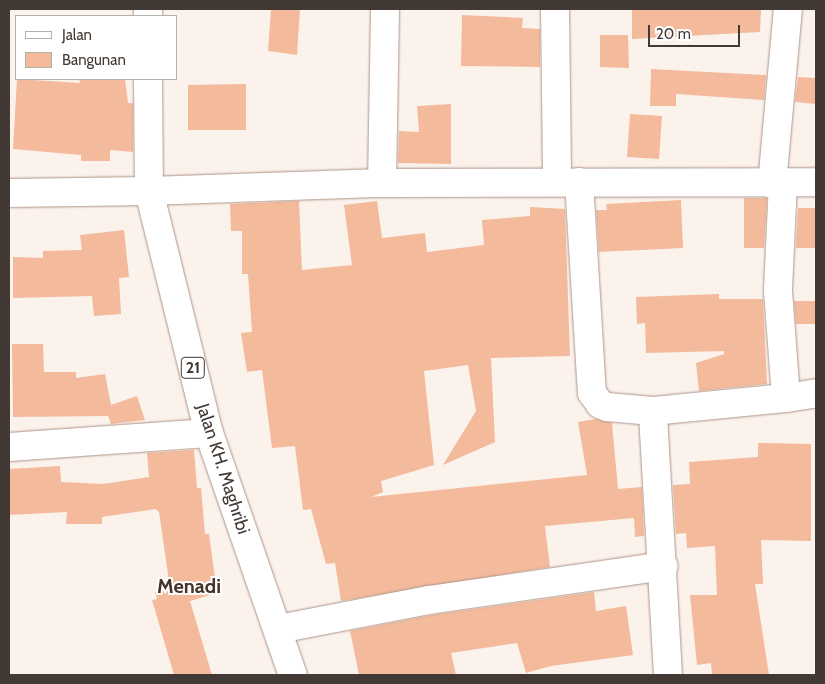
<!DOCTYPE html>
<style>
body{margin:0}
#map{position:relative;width:825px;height:684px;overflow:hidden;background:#fcf2ec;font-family:Cabin,sans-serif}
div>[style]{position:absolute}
.building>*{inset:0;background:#f3ba9c}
.roads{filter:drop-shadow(0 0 1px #ac9487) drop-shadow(0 0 1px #ac9487)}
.street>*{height:28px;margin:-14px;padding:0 14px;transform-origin:14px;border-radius:14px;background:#fff}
.highway>*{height:28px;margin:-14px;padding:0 14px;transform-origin:14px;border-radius:14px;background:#fff}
span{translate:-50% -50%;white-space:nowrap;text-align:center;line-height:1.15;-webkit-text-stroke:4px #fff;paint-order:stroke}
.shield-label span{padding:1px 4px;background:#fff;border:1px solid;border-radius:4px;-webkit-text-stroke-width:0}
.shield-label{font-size:16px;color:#433934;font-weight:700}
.street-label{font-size:18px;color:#433934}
.quarter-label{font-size:20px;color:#473328;font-weight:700}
.frame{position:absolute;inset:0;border:10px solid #433934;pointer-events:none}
.legend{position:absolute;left:15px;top:15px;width:162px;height:65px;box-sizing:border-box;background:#fff;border:1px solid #b4b0ae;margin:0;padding:6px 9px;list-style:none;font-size:15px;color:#433934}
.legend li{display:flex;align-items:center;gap:10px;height:25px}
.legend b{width:25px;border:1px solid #b4b0ae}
.scale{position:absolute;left:648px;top:25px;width:92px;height:22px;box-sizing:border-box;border:2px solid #433934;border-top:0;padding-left:6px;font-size:15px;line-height:18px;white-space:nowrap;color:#433934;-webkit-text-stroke:4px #fff;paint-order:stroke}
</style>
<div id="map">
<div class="building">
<div style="clip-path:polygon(271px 9px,300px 9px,297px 55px,268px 51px)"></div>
<div style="clip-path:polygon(632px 9px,761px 9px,760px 32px,632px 39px)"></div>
<div style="clip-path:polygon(462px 15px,523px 18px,522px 28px,540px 29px,540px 67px,461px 66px)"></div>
<div style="clip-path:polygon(600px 35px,628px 35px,629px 68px,600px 67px)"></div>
<div style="clip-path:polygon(651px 69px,766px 75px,764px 100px,676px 94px,676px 106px,650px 106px)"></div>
<div style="clip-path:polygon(798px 77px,816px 78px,816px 104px,795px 102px)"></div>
<div style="clip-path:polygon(17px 79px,80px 83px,79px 79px,125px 79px,128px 103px,133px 103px,133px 152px,110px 150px,110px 161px,81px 161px,81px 155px,13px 149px)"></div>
<div style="clip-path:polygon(246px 84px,246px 130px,188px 130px,188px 85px)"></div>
<div style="clip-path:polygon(451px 104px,451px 164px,398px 163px,399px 131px,419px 132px,417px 106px)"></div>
<div style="clip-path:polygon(630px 114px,662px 116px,659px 159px,627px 157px)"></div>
<div style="clip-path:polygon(744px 198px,767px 198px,764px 248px,744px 248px)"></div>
<div style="clip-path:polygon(681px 200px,683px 248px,599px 252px,596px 210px,607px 210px,606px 204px)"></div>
<div style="clip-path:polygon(299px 201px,302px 270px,352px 265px,344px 205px,377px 201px,382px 238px,425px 233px,427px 252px,484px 245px,482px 220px,530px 216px,530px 207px,565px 209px,570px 356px,491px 358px,495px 442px,443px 465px,476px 411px,468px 365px,424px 371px,434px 465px,381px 481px,383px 492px,371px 497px,587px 475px,578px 422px,596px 419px,612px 423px,618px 489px,642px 487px,644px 536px,635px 537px,634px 518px,545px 526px,550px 567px,341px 601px,335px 563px,326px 564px,311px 509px,303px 510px,295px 446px,272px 448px,262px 370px,247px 372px,241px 333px,252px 332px,248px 274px,242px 274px,242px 231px,231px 231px,230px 204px)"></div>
<div style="clip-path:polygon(798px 208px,816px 208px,816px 248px,796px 248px)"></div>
<div style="clip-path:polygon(124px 230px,129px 277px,119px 278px,121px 314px,94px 316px,92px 296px,13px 298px,13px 257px,43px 258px,43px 251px,82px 250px,80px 235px)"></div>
<div style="clip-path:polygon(719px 294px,719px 299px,763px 299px,767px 384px,699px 391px,696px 363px,724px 354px,724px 351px,646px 353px,645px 323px,637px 324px,636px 297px)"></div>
<div style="clip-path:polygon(794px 301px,816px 301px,816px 324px,796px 324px)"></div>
<div style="clip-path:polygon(12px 344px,43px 344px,44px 372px,76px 372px,76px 378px,105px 374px,111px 405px,137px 396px,145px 420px,111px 424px,108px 416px,13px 417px)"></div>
<div style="clip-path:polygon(758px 443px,811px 444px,811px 541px,761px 540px,763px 584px,755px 584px,769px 675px,712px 675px,711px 663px,697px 665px,690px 595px,717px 595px,715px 546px,687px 548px,686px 533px,676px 534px,673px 485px,690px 484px,689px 462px,758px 457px)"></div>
<div style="clip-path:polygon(194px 450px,197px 488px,201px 488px,205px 534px,209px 534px,217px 593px,190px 601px,212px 675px,174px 675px,152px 600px,157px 599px,155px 592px,170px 588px,159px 512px,156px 509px,102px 517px,102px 524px,66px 524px,67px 512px,9px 515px,9px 469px,60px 466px,61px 482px,103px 484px,149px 477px,147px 453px)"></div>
<div style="clip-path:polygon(594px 592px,596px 611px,626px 606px,633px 655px,551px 666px,526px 673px,517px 643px,451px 653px,456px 675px,359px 675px,350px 631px,432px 615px)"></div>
</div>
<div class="roads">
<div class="street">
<div style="left:148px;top:9px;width:7px;rotate:90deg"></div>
<div style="left:555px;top:9px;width:173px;rotate:89.3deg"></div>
<div style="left:148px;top:79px;width:112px;rotate:89.5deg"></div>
<div style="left:149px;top:191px;width:233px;rotate:-2deg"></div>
<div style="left:382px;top:183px;width:434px;rotate:-0.1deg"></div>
<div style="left:579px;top:182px;width:211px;rotate:86.5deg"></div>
<div style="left:592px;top:393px;width:14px;rotate:54deg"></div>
<div style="left:600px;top:404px;width:8px;rotate:23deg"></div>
<div style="left:607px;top:407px;width:46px;rotate:5deg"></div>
<div style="left:382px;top:183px;width:174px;rotate:-89deg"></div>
<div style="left:783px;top:183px;width:108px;rotate:92.7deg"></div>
<div style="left:778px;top:291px;width:107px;rotate:85.7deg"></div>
<div style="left:786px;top:398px;width:30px;rotate:-9deg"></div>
<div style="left:772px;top:184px;width:176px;rotate:-84.8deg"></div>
<div style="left:9px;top:447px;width:200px;rotate:-4deg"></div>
<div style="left:278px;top:629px;width:154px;rotate:-10.9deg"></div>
<div style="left:429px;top:600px;width:237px;rotate:-8.2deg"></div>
<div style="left:668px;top:675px;width:264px;rotate:-93.3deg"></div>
<div style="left:653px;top:411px;width:134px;rotate:-5.6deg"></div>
</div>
<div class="highway">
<div style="left:9px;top:193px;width:140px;rotate:-0.8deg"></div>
<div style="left:149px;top:191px;width:249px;rotate:76.1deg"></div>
<div style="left:209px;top:433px;width:256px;rotate:70.9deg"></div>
</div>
</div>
<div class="shield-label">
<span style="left:193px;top:368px">21</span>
</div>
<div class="street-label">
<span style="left:223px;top:469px;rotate:72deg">Jalan KH. Maghribi</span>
</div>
<div class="quarter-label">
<span style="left:189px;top:586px">Menadi</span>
</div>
<div class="frame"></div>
<ul class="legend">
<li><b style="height:6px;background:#fff"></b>Jalan</li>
<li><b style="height:14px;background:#f3ba9c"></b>Bangunan</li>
</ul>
<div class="scale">20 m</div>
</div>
